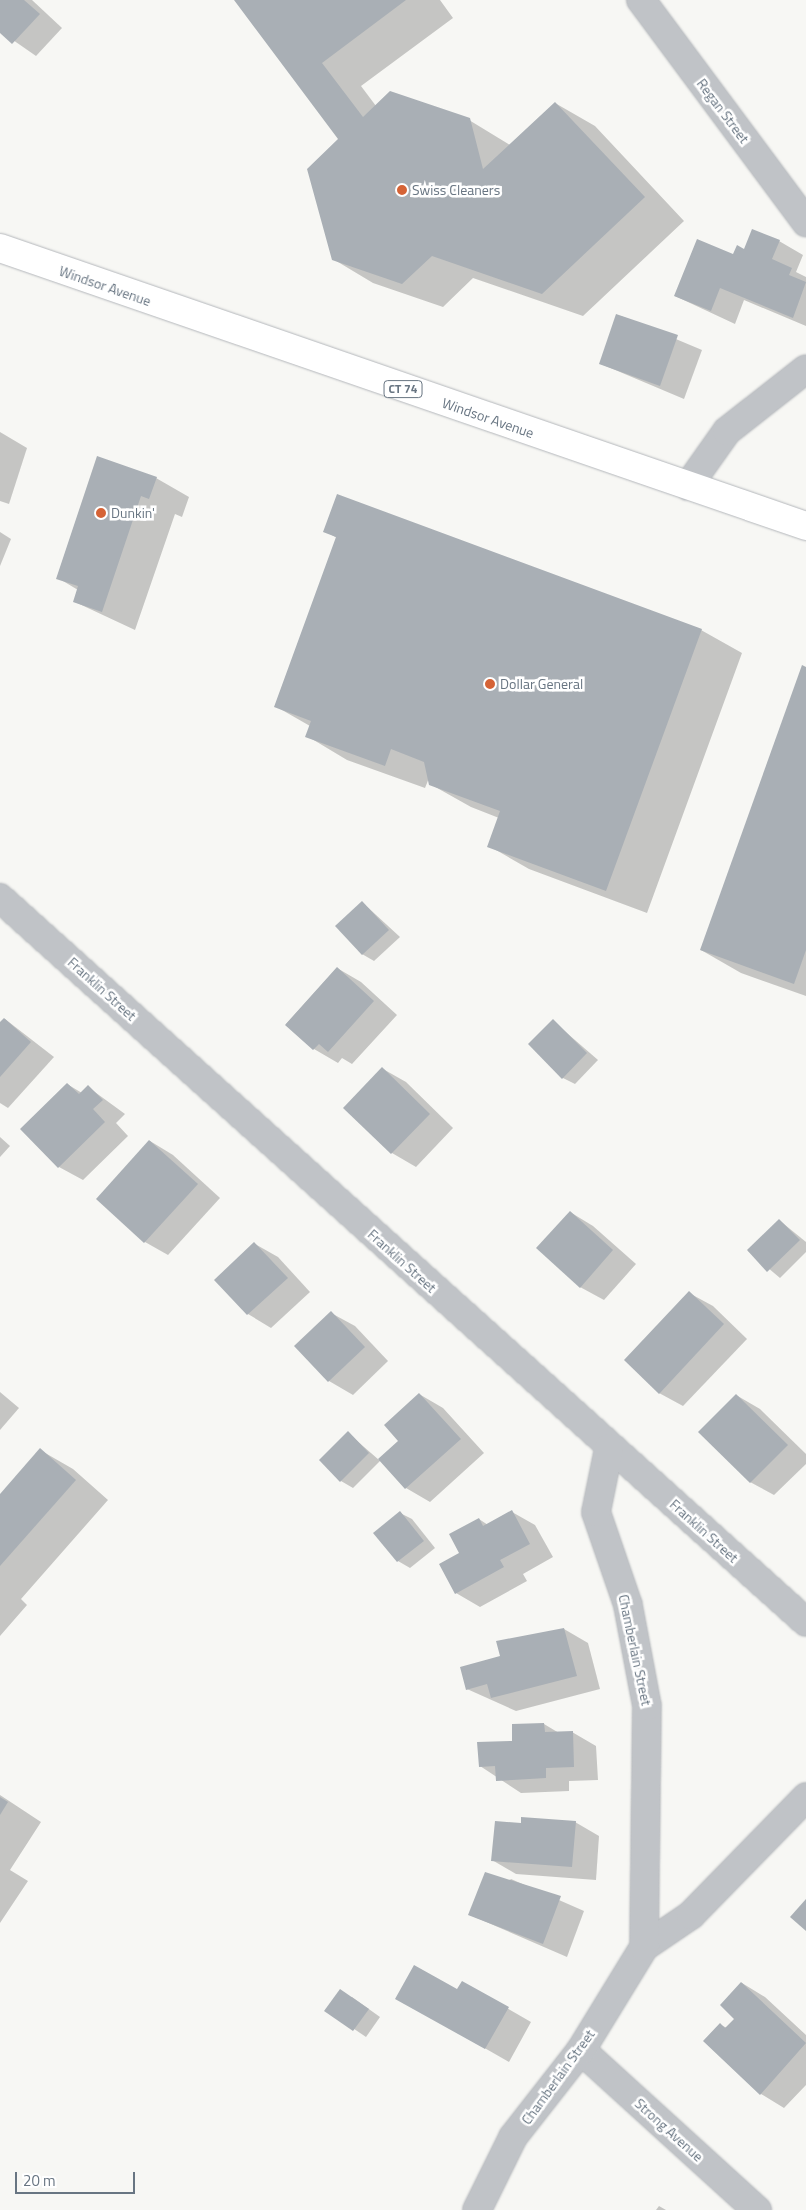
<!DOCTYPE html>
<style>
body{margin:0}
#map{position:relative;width:806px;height:2210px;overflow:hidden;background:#f7f7f4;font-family:"Titillium Web",sans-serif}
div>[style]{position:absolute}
.shadow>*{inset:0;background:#0003}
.building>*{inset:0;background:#a9afb5}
.roads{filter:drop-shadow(0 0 1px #b4b7bb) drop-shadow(0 0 1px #b4b7bb)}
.street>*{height:28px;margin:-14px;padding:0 14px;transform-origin:14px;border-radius:14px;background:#c0c3c7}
.primary>*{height:28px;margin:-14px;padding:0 14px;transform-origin:14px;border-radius:14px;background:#fff}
.dots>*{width:14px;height:14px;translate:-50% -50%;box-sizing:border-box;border:2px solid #fff;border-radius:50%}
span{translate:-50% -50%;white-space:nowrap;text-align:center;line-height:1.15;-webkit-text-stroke:5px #fff;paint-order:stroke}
.shield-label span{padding:1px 4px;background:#fff;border:1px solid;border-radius:4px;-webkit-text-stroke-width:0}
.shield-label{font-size:12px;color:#687582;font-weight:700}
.street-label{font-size:14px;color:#687582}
.poi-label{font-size:14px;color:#687582}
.left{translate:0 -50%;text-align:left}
.scale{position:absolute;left:15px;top:2172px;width:120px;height:22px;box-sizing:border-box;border:2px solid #687582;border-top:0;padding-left:6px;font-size:15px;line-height:18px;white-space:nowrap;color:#687582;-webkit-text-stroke:4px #fff;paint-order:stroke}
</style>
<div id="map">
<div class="shadow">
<div style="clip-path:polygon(0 0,32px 0,62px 28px,36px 56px,0 31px)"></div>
<div style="clip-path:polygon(235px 0,440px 0,453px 18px,361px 86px,376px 106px,469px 120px,510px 145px,555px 103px,595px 126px,684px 221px,583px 316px,473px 278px,443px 307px,373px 283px,333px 259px,340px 140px)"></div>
<div style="clip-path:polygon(779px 241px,803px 255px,796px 272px,806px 277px,806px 326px,744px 300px,735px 324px,675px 296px,734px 256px)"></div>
<div style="clip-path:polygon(621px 316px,702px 350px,684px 399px,601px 364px)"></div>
<div style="clip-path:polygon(0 432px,27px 448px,9px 504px,0 501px)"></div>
<div style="clip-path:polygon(156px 478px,189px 497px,182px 517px,175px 514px,135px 630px,75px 602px,78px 590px,58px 578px)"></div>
<div style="clip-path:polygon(325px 531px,701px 630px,742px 653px,647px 913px,529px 869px,489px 846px,499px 818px,471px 807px,430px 784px,429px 778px,425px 788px,347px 760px,307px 736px,310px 726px,275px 706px,337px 538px)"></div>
<div style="clip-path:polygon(0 532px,11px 539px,0 566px)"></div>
<div style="clip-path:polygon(806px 668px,806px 996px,741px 973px,701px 950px)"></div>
<div style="clip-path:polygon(362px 902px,400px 937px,374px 961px,362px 954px)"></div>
<div style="clip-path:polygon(337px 968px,361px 982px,397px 1015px,352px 1064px,342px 1058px,338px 1063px,314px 1049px,286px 1024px)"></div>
<div style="clip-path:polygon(5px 1019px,54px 1057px,8px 1108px,0 1103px,0 1024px)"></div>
<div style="clip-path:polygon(553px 1021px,598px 1060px,575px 1084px,563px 1078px)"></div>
<div style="clip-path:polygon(383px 1069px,406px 1082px,453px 1128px,416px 1167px,392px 1153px,345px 1108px)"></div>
<div style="clip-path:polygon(67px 1084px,82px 1093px,88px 1087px,125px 1114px,116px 1123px,128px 1136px,83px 1180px,59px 1167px)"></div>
<div style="clip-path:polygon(0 1137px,10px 1146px,0 1157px)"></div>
<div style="clip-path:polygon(150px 1141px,173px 1155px,220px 1198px,168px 1255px,145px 1242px)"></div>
<div style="clip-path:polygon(570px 1212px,593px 1226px,636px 1264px,604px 1300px,580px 1287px)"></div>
<div style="clip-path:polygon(779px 1220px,806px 1242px,806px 1252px,780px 1278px,748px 1251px)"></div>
<div style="clip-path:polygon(255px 1244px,278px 1257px,310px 1292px,271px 1328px,248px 1314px)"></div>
<div style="clip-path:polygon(689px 1293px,713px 1306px,747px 1339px,683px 1406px,659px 1393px)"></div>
<div style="clip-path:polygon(331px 1313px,355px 1326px,388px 1361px,353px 1395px,329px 1381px,296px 1346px)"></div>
<div style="clip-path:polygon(0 1392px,19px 1408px,0 1430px)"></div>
<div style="clip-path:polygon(419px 1394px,443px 1408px,484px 1453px,430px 1502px,406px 1488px,381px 1460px,353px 1488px,341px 1481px,348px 1433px,379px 1460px,399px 1441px)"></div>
<div style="clip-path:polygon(736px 1395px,760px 1409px,806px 1454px,806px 1464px,774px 1495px,750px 1482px)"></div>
<div style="clip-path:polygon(40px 1450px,73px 1469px,108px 1500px,21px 1599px,27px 1605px,0 1636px,0 1496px)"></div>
<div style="clip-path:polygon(512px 1512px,535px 1525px,553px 1557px,523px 1574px,527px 1581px,480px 1607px,456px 1593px,461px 1554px,479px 1519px,488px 1525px)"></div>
<div style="clip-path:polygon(400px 1513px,412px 1519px,435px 1548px,410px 1568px,398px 1561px)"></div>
<div style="clip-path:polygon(564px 1629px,588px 1643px,600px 1689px,516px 1711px,467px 1689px,502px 1657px)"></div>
<div style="clip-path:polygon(544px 1724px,559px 1733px,572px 1732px,596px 1746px,598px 1780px,569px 1781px,569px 1791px,521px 1793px,480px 1766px)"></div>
<div style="clip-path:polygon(0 1795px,41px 1822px,10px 1870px,28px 1881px,0 1923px)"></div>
<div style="clip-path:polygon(575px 1822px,599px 1836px,596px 1880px,516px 1874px,492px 1860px,522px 1824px)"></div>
<div style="clip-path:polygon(511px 1879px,584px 1911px,567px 1957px,470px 1915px)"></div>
<div style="clip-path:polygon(462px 1982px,531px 2022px,509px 2062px,397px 1998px,457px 1991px)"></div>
<div style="clip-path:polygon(742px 1983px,765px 1997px,806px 2035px,806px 2085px,784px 2108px,761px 2094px,705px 2041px,721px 2025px,727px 2028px,736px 2019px)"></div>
<div style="clip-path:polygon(352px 1997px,380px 2017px,366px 2037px,326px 2010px)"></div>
<div style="clip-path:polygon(659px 2206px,666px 2210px,656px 2210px)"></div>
</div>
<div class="building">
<div style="clip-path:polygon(0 0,24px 0,40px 14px,12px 44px,0 33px)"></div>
<div style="clip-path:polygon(234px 0,406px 0,322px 63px,363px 117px,390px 91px,470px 118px,483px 169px,555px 102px,645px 197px,542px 294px,432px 256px,402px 284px,332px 260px,307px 169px,338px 139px)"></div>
<div style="clip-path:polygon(752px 229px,780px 240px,772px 259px,792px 268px,789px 275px,806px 282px,793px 318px,720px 288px,711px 311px,674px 296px,697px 239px,733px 254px,737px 245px,744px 249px)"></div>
<div style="clip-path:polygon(616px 314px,678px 335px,660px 386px,599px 364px)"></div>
<div style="clip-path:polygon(97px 456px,157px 477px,149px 499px,141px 496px,102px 612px,73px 602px,78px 586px,56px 579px)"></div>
<div style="clip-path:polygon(337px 494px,702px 629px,606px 891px,487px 847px,500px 811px,429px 785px,424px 762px,391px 749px,385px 766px,305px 737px,311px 721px,274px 707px,336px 537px,323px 532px)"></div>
<div style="clip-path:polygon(802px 665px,806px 667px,806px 950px,794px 984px,700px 950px)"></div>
<div style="clip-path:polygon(362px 901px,389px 930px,362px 955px,335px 926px)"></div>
<div style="clip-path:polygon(337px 967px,374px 1001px,328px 1052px,319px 1044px,313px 1050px,285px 1025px)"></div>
<div style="clip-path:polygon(4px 1018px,31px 1042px,0 1077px,0 1022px)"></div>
<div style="clip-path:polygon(553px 1019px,587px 1053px,562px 1079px,528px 1044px)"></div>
<div style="clip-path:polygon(382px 1067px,430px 1114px,391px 1154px,343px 1108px)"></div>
<div style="clip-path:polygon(67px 1083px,79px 1094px,88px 1085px,103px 1100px,93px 1109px,105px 1122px,58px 1168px,20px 1129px)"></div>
<div style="clip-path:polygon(149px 1140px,198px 1184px,144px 1243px,96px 1199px)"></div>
<div style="clip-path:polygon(570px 1211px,613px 1250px,580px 1288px,536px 1248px)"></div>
<div style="clip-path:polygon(779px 1219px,800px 1240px,767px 1272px,747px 1250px)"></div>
<div style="clip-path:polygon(254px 1242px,288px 1278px,247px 1315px,214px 1280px)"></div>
<div style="clip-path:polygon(689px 1291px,724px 1324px,659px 1394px,624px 1360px)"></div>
<div style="clip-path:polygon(331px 1311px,365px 1347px,328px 1382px,294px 1346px)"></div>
<div style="clip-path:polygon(419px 1393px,461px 1439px,405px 1489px,378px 1459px,398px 1441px,384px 1425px)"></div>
<div style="clip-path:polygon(736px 1394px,788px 1445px,750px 1483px,698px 1432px)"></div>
<div style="clip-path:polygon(348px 1431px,369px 1453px,340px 1482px,319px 1460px)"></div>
<div style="clip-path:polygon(40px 1448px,76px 1480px,0 1566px,0 1494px)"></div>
<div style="clip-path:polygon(512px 1510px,530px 1544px,500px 1560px,504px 1567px,455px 1594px,439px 1564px,459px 1553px,449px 1534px,479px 1518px,483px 1526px)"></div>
<div style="clip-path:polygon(400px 1511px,424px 1541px,397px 1562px,373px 1533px)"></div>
<div style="clip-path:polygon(564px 1628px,577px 1676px,491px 1698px,487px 1684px,466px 1690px,460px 1667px,500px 1656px,496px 1641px)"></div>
<div style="clip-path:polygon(544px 1723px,545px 1732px,573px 1731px,574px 1767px,546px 1768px,546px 1778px,496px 1781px,495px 1766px,479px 1767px,477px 1742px,512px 1741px,512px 1724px)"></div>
<div style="clip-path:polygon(0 1797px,8px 1802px,0 1815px)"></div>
<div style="clip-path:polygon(521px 1817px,576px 1821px,572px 1867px,491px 1861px,495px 1821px,521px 1823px)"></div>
<div style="clip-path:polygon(485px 1872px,561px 1896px,543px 1944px,468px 1915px)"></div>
<div style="clip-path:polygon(806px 1899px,806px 1931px,790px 1917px)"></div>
<div style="clip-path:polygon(414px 1965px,457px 1989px,462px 1981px,509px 2007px,485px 2049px,395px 1999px)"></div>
<div style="clip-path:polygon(741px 1982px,806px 2043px,760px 2095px,703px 2041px,720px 2023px,725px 2028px,734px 2019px,720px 2005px)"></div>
<div style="clip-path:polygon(340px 1989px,369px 2009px,353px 2031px,324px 2011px)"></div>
</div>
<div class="roads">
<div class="street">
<div style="left:641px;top:0;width:277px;rotate:53.4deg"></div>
<div style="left:688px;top:486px;width:67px;rotate:-54.7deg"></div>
<div style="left:727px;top:431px;width:100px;rotate:-38.1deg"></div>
<div style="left:0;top:898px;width:1083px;rotate:41.93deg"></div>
<div style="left:644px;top:1947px;width:57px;rotate:-34.2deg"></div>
<div style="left:691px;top:1915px;width:165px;rotate:-45.7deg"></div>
<div style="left:581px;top:2050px;width:238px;rotate:42.3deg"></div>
<div style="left:477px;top:2210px;width:81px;rotate:-63.7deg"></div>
<div style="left:513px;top:2137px;width:110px;rotate:-52deg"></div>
<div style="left:581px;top:2050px;width:121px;rotate:-58.5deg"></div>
<div style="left:644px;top:1947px;width:241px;rotate:-89.3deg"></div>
<div style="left:647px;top:1706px;width:103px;rotate:-100.7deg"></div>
<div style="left:628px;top:1605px;width:98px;rotate:-109deg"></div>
<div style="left:596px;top:1512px;width:65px;rotate:-78.5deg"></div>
</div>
<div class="primary">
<div style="left:0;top:248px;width:853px;rotate:19.03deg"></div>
</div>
</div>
<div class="dots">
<div style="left:402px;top:190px;background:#d56336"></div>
<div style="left:101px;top:513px;background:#d56336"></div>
<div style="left:490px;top:684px;background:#d56336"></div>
</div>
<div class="shield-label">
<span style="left:403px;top:389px">CT 74</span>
</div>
<div class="street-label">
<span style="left:723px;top:111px;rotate:53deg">Regan Street</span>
<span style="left:105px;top:286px;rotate:19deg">Windsor Avenue</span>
<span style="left:488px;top:418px;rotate:19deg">Windsor Avenue</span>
<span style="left:102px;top:989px;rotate:42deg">Franklin Street</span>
<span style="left:402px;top:1261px;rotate:42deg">Franklin Street</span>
<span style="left:704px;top:1531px;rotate:42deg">Franklin Street</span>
<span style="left:635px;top:1650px;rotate:78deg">Chamberlain Street</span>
<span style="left:558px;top:2077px;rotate:-54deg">Chamberlain Street</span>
<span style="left:669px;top:2130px;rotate:42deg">Strong Avenue</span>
</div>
<div class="poi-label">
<span class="left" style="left:412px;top:190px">Swiss Cleaners</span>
<span class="left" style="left:111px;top:513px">Dunkin'</span>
<span class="left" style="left:500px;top:684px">Dollar General</span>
</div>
<div class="scale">20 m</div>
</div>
